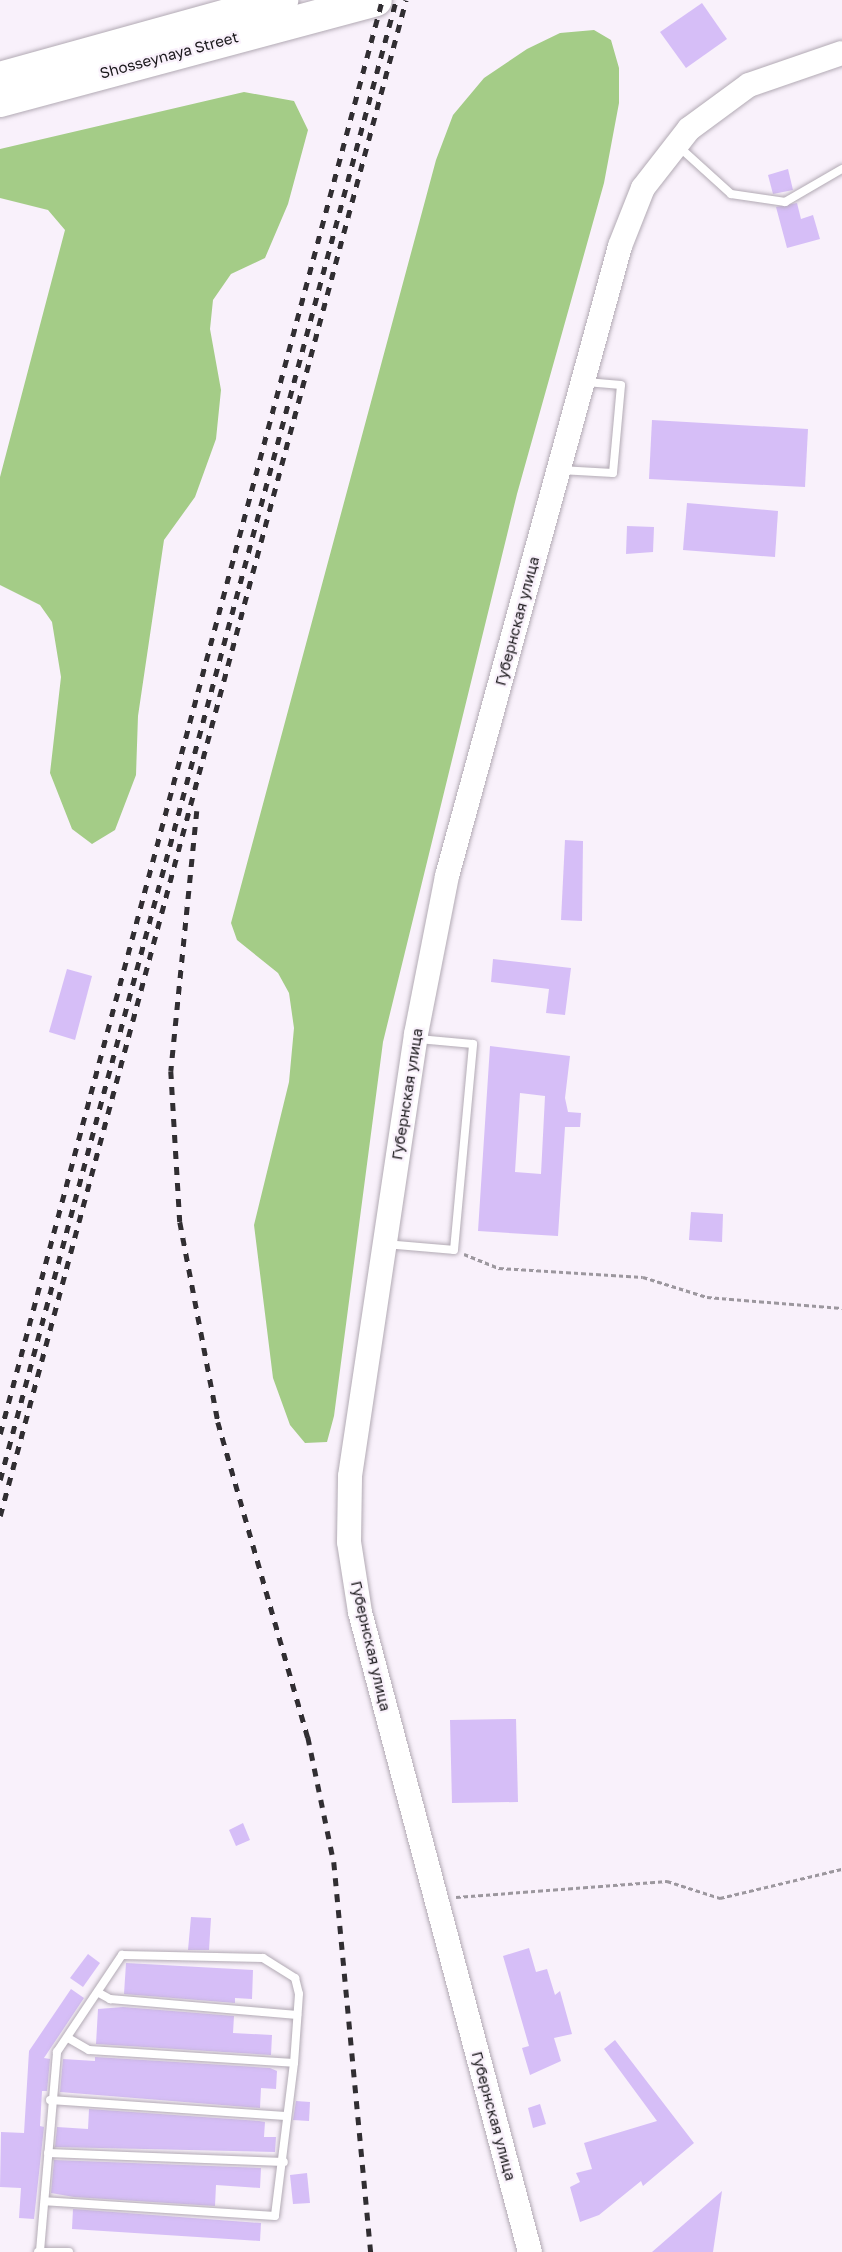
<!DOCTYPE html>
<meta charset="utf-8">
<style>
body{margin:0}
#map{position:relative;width:842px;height:2252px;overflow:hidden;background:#f9f1fb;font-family:"Golos Text",sans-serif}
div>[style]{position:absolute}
.forest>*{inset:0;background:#a4cc87}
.building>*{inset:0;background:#d6bef7}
.path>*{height:3px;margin-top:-1.5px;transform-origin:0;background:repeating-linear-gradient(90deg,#9c979e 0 4.5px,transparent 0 7.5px)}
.roads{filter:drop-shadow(0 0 2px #b2aab4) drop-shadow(0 0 2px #b2aab4)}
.lane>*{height:8px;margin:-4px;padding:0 4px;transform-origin:4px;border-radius:4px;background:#fff}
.secondary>*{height:24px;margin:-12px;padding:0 12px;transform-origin:12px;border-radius:12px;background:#fff}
.highway>*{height:32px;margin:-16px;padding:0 16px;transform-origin:16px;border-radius:16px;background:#fff}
.rail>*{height:4.5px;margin-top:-2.25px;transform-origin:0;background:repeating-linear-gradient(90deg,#312e32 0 8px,transparent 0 16px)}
span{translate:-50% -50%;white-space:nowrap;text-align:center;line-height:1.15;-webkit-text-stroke:4.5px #f9f1fb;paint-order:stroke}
.street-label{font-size:15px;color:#19171a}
</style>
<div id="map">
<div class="forest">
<div style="clip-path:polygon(594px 30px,611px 40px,619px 68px,619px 103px,604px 183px,517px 494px,383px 1042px,334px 1416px,327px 1442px,305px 1443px,290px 1425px,273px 1378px,254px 1225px,289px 1082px,294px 1028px,289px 993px,278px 973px,237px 940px,231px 923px,436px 160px,453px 115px,484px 78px,527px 49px,560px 33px)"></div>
<div style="clip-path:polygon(244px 92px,294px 101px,308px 130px,288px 204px,265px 258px,231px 274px,213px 300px,210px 329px,221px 390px,216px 439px,195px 497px,164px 540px,138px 716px,136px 775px,115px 830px,92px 844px,72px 829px,50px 773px,61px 677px,52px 622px,40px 605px,0 585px,0 477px,65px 230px,48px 210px,0 198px,0 149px)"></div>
</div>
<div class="building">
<div style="clip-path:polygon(702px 3px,727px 39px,686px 68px,660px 32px)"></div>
<div style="clip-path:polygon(788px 169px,793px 190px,773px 194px,768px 175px)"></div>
<div style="clip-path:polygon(797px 203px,801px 219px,813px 215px,820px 239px,787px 248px,776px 207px)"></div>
<div style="clip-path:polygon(652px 420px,808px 429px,805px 487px,649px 479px)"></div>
<div style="clip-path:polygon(687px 503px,778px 511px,775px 557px,683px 550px)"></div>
<div style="clip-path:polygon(627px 526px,654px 527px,653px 552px,626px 554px)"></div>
<div style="clip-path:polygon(565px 840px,583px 841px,582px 921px,561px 920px)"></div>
<div style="clip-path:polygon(493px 959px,571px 968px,565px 1015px,546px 1013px,549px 989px,491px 982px)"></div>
<div style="clip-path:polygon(67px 969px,92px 976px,75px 1040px,49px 1032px)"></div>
<div style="clip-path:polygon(evenodd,490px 1046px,570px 1056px,565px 1098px,568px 1112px,581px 1113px,580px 1127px,565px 1127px,558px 1236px,478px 1231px,490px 1046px,520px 1093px,545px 1096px,541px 1174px,515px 1172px,520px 1093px)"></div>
<div style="clip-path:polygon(691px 1212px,723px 1214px,722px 1242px,689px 1240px)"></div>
<div style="clip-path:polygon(516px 1719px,518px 1802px,452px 1803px,450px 1720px)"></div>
<div style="clip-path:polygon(243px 1823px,250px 1840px,236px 1846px,229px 1830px)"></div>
<div style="clip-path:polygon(191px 1917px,211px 1918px,209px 1950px,188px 1950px)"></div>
<div style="clip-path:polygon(529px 1948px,536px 1972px,547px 1969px,555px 1995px,560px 1991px,572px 2034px,554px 2038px,561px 2061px,530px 2075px,522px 2048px,529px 2046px,503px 1956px)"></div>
<div style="clip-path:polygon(88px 1954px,100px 1963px,83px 1987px,70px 1978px)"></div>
<div style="clip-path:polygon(126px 1963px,253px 1970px,252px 1999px,235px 1998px,235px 2003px,124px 1994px)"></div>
<div style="clip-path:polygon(71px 1989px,84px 1998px,44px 2058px,50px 2059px,47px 2091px,42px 2091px,40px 2126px,44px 2127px,34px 2219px,19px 2218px,21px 2188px,0 2187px,1px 2132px,24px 2133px,29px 2051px)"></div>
<div style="clip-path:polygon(123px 2007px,234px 2016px,233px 2033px,272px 2035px,271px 2055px,96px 2044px,98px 2009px)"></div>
<div style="clip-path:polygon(615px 2040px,694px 2143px,643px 2186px,641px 2181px,599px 2215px,580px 2222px,570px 2187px,580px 2182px,576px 2173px,592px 2169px,584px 2143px,657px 2121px,604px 2049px)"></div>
<div style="clip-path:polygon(95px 2057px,270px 2068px,277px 2071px,276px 2089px,261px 2088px,260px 2108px,60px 2092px,63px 2059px,95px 2061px)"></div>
<div style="clip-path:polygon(296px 2101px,310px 2102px,309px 2121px,293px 2120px)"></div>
<div style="clip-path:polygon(540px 2104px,546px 2124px,533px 2128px,528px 2108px)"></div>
<div style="clip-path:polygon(89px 2109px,259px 2121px,265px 2122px,264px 2137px,276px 2137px,275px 2152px,55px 2147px,57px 2127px,88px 2129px)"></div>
<div style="clip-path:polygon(54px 2160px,261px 2168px,260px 2188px,216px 2185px,215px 2206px,74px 2197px,51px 2193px)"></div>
<div style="clip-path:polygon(307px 2173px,310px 2203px,293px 2204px,290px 2175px)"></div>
<div style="clip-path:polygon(722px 2191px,713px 2252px,652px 2252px)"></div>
<div style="clip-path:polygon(73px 2209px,261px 2223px,260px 2241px,72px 2229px)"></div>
</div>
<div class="path">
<div style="left:464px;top:1254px;width:38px;rotate:22deg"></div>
<div style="left:499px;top:1268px;width:144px;rotate:3.6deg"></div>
<div style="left:643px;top:1277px;width:67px;rotate:17.4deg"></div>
<div style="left:707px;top:1297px;width:135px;rotate:4.7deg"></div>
<div style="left:456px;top:1897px;width:212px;rotate:-4.3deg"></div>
<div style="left:667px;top:1881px;width:56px;rotate:17.8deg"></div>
<div style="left:720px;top:1898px;width:125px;rotate:-13.4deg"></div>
</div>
<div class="roads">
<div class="lane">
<div style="left:677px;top:145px;width:73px;rotate:42.2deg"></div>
<div style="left:731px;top:194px;width:55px;rotate:8.4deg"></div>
<div style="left:785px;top:202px;width:66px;rotate:-30.1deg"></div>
<div style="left:560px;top:470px;width:53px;rotate:3.2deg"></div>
<div style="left:613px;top:473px;width:88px;rotate:-84.8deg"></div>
<div style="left:621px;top:385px;width:35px;rotate:-175deg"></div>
<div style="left:386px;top:1244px;width:68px;rotate:5deg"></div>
<div style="left:454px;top:1250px;width:207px;rotate:-84.7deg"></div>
<div style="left:473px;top:1044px;width:55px;rotate:-174.8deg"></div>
<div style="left:99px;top:1993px;width:13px;rotate:29deg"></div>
<div style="left:110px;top:1999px;width:188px;rotate:4.9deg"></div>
<div style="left:68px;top:2038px;width:24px;rotate:30deg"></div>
<div style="left:89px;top:2050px;width:205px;rotate:3.6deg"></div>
<div style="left:50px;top:2100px;width:236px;rotate:3.9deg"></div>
<div style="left:48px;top:2153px;width:236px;rotate:2.2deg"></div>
<div style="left:40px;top:2251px;width:200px;rotate:-85.1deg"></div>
<div style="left:57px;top:2052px;width:117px;rotate:-56.2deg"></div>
<div style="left:122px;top:1955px;width:141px;rotate:1.2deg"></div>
<div style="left:263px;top:1958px;width:38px;rotate:32deg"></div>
<div style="left:295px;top:1978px;width:16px;rotate:76deg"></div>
<div style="left:299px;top:1994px;width:69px;rotate:94.1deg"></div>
<div style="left:294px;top:2063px;width:154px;rotate:97.1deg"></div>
<div style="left:275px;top:2216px;width:230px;rotate:-176.3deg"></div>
<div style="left:38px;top:2252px;width:31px"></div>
</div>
<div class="secondary">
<div style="left:530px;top:2252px;width:662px;rotate:-104.88deg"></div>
<div style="left:360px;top:1612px;width:71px;rotate:-98.9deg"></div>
<div style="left:349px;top:1542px;width:66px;rotate:-89.1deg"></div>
<div style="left:350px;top:1476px;width:447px;rotate:-81.5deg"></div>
<div style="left:416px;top:1034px;width:161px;rotate:-78.9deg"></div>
<div style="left:447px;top:876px;width:653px;rotate:-74.64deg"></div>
<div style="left:620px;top:246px;width:62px;rotate:-68.4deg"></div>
<div style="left:643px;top:188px;width:75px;rotate:-52.1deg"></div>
<div style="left:689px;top:129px;width:74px;rotate:-36.3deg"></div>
<div style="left:749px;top:85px;width:98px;rotate:-19deg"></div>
</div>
<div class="highway">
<div style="left:0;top:78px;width:293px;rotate:-15.5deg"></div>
<div style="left:0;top:101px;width:389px;rotate:-15deg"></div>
</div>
</div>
<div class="rail">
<div style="left:197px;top:811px;width:261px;rotate:95.7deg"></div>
<div style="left:171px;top:1071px;width:151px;rotate:86.6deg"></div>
<div style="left:180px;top:1222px;width:204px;rotate:79.2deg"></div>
<div style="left:218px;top:1422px;width:328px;rotate:74.1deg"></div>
<div style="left:308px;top:1737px;width:128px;rotate:78.3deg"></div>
<div style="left:334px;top:1862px;width:392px;rotate:84.6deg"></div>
<div style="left:0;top:1434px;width:1484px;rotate:-75.08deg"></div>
<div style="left:0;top:1480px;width:1532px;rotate:-75.02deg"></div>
<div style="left:0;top:1516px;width:1569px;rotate:-75.01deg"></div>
</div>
<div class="street-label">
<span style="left:169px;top:55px;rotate:-15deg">Shosseynaya Street</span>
<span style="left:517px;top:621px;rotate:-75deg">Губернская улица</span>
<span style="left:407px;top:1094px;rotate:-81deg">Губернская улица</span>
<span style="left:371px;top:1646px;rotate:77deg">Губернская улица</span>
<span style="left:494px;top:2116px;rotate:75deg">Губернская улица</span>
</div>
</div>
